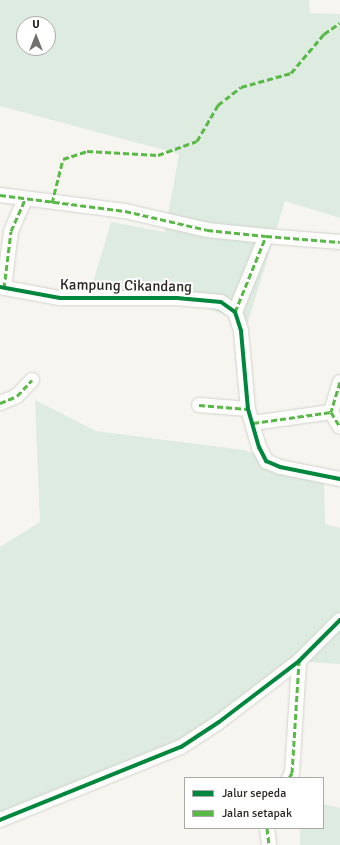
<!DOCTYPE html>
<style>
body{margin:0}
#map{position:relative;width:340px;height:845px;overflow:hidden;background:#f6f5f0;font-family:Signika,sans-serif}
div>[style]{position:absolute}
.green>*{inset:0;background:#ddebe1}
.roads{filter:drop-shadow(0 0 1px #d3d2ce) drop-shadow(0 0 1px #d3d2ce)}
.minor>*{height:14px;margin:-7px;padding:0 7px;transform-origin:7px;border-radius:7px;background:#fefefd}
.quiet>*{height:3px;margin-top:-1.5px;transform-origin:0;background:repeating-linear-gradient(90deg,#58b947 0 6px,transparent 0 9px)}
.cycleway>*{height:4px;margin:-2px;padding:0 2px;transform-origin:2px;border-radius:2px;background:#00873e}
span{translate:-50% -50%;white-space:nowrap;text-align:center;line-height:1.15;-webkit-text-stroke:4px #fff;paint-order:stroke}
.street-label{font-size:15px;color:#292724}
.legend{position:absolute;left:184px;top:777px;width:140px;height:52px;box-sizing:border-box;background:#fff;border:1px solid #a9a9a7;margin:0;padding:5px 7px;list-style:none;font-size:12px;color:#292724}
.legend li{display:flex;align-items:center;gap:8px;height:20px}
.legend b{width:20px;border:1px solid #a9a9a7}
.north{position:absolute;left:16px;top:16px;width:40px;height:40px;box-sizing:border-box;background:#fff;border:1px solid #a9a9a7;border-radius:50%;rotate:0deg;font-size:11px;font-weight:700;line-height:16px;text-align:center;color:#292724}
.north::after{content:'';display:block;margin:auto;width:14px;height:18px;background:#716f6b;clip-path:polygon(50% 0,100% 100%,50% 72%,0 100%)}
</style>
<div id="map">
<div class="green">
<div style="clip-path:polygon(evenodd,0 0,309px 0,310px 13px,340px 14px,340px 218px,285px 201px,247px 325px,172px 292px,89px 296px,111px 222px,165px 232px,179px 154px,0 106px,0 0,24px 24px,48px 24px,48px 48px,24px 48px,24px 24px)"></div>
<div style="clip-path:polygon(35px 400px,96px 431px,243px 450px,324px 477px,325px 524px,340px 528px,340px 664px,292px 661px,174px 751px,103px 786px,0 824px,0 547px,40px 522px)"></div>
<div style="clip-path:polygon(323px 804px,340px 808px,340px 845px,300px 845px,300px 828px,323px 828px)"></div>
</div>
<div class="roads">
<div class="minor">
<div style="left:0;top:195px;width:126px;rotate:7.3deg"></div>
<div style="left:125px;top:211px;width:84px;rotate:13deg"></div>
<div style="left:207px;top:230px;width:59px;rotate:5.8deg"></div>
<div style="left:0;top:287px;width:61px;rotate:10.4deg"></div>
<div style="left:60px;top:298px;width:117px"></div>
<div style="left:177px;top:298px;width:44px;rotate:5.2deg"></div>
<div style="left:221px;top:302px;width:17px;rotate:36deg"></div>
<div style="left:235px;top:312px;width:20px;rotate:72deg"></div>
<div style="left:241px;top:331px;width:78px;rotate:84.9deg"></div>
<div style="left:248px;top:409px;width:40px;rotate:74deg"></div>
<div style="left:259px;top:447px;width:16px;rotate:63deg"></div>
<div style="left:266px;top:461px;width:15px;rotate:23deg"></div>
<div style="left:280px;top:467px;width:61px;rotate:11.3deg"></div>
<div style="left:4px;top:288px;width:57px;rotate:-83deg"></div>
<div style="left:11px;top:231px;width:34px;rotate:-66deg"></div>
<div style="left:235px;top:312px;width:82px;rotate:-67.8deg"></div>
<div style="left:266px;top:236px;width:74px;rotate:4.6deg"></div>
<div style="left:340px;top:382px;width:31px;rotate:107deg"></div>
<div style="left:331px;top:412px;width:17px;rotate:59deg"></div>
<div style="left:0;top:403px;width:18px;rotate:-22deg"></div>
<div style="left:17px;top:396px;width:22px;rotate:-47deg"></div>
<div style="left:199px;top:405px;width:49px;rotate:4.7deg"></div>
<div style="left:253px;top:423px;width:79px;rotate:-8deg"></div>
<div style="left:289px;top:778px;width:6px;rotate:-59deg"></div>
<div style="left:292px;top:773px;width:112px;rotate:-86.4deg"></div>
<div style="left:0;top:820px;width:195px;rotate:-22deg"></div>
<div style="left:181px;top:747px;width:45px;rotate:-33.3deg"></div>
<div style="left:219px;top:722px;width:101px;rotate:-37.3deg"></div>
<div style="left:299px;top:661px;width:58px;rotate:-45deg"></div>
<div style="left:267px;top:828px;width:17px;rotate:83deg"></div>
</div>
</div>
<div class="quiet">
<div style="left:0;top:195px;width:126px;rotate:7.3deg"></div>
<div style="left:125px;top:211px;width:84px;rotate:13deg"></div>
<div style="left:207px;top:230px;width:59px;rotate:5.8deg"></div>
<div style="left:52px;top:203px;width:45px;rotate:-76deg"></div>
<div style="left:63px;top:159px;width:25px;rotate:-18deg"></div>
<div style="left:87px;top:151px;width:71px;rotate:3.2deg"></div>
<div style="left:158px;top:155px;width:41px;rotate:-19.7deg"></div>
<div style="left:197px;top:141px;width:42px;rotate:-59.7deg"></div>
<div style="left:218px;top:105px;width:29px;rotate:-38deg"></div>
<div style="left:241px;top:87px;width:52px;rotate:-15.6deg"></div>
<div style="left:291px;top:73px;width:51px;rotate:-49.8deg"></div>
<div style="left:324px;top:34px;width:19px;rotate:-35deg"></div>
<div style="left:4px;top:288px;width:57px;rotate:-83deg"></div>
<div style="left:11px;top:231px;width:34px;rotate:-66deg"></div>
<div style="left:235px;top:312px;width:82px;rotate:-67.8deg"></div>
<div style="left:266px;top:236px;width:74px;rotate:4.6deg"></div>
<div style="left:340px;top:382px;width:31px;rotate:107deg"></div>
<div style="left:331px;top:412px;width:17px;rotate:59deg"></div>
<div style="left:0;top:403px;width:18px;rotate:-22deg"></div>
<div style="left:17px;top:396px;width:22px;rotate:-47deg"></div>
<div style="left:199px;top:405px;width:49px;rotate:4.7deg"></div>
<div style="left:253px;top:423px;width:79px;rotate:-8deg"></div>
<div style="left:289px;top:778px;width:6px;rotate:-59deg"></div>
<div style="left:292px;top:773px;width:112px;rotate:-86.4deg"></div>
<div style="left:267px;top:828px;width:17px;rotate:83deg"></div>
</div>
<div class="cycleway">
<div style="left:0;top:287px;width:61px;rotate:10.4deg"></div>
<div style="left:60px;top:298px;width:117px"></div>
<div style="left:177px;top:298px;width:44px;rotate:5.2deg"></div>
<div style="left:221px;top:302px;width:17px;rotate:36deg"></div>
<div style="left:235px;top:312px;width:20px;rotate:72deg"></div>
<div style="left:241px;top:331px;width:78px;rotate:84.9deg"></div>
<div style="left:248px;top:409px;width:40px;rotate:74deg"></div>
<div style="left:259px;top:447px;width:16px;rotate:63deg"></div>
<div style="left:266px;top:461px;width:15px;rotate:23deg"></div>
<div style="left:280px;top:467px;width:61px;rotate:11.3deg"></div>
<div style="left:0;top:820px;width:195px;rotate:-22deg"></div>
<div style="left:181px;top:747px;width:45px;rotate:-33.3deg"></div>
<div style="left:219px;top:722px;width:101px;rotate:-37.3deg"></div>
<div style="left:299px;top:661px;width:58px;rotate:-45deg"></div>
</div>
<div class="street-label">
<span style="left:126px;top:286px;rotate:1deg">Kampung Cikandang</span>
</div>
<ul class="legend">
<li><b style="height:5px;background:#00873e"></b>Jalur sepeda</li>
<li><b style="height:5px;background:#58b947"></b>Jalan setapak</li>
</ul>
<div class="north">U</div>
</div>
